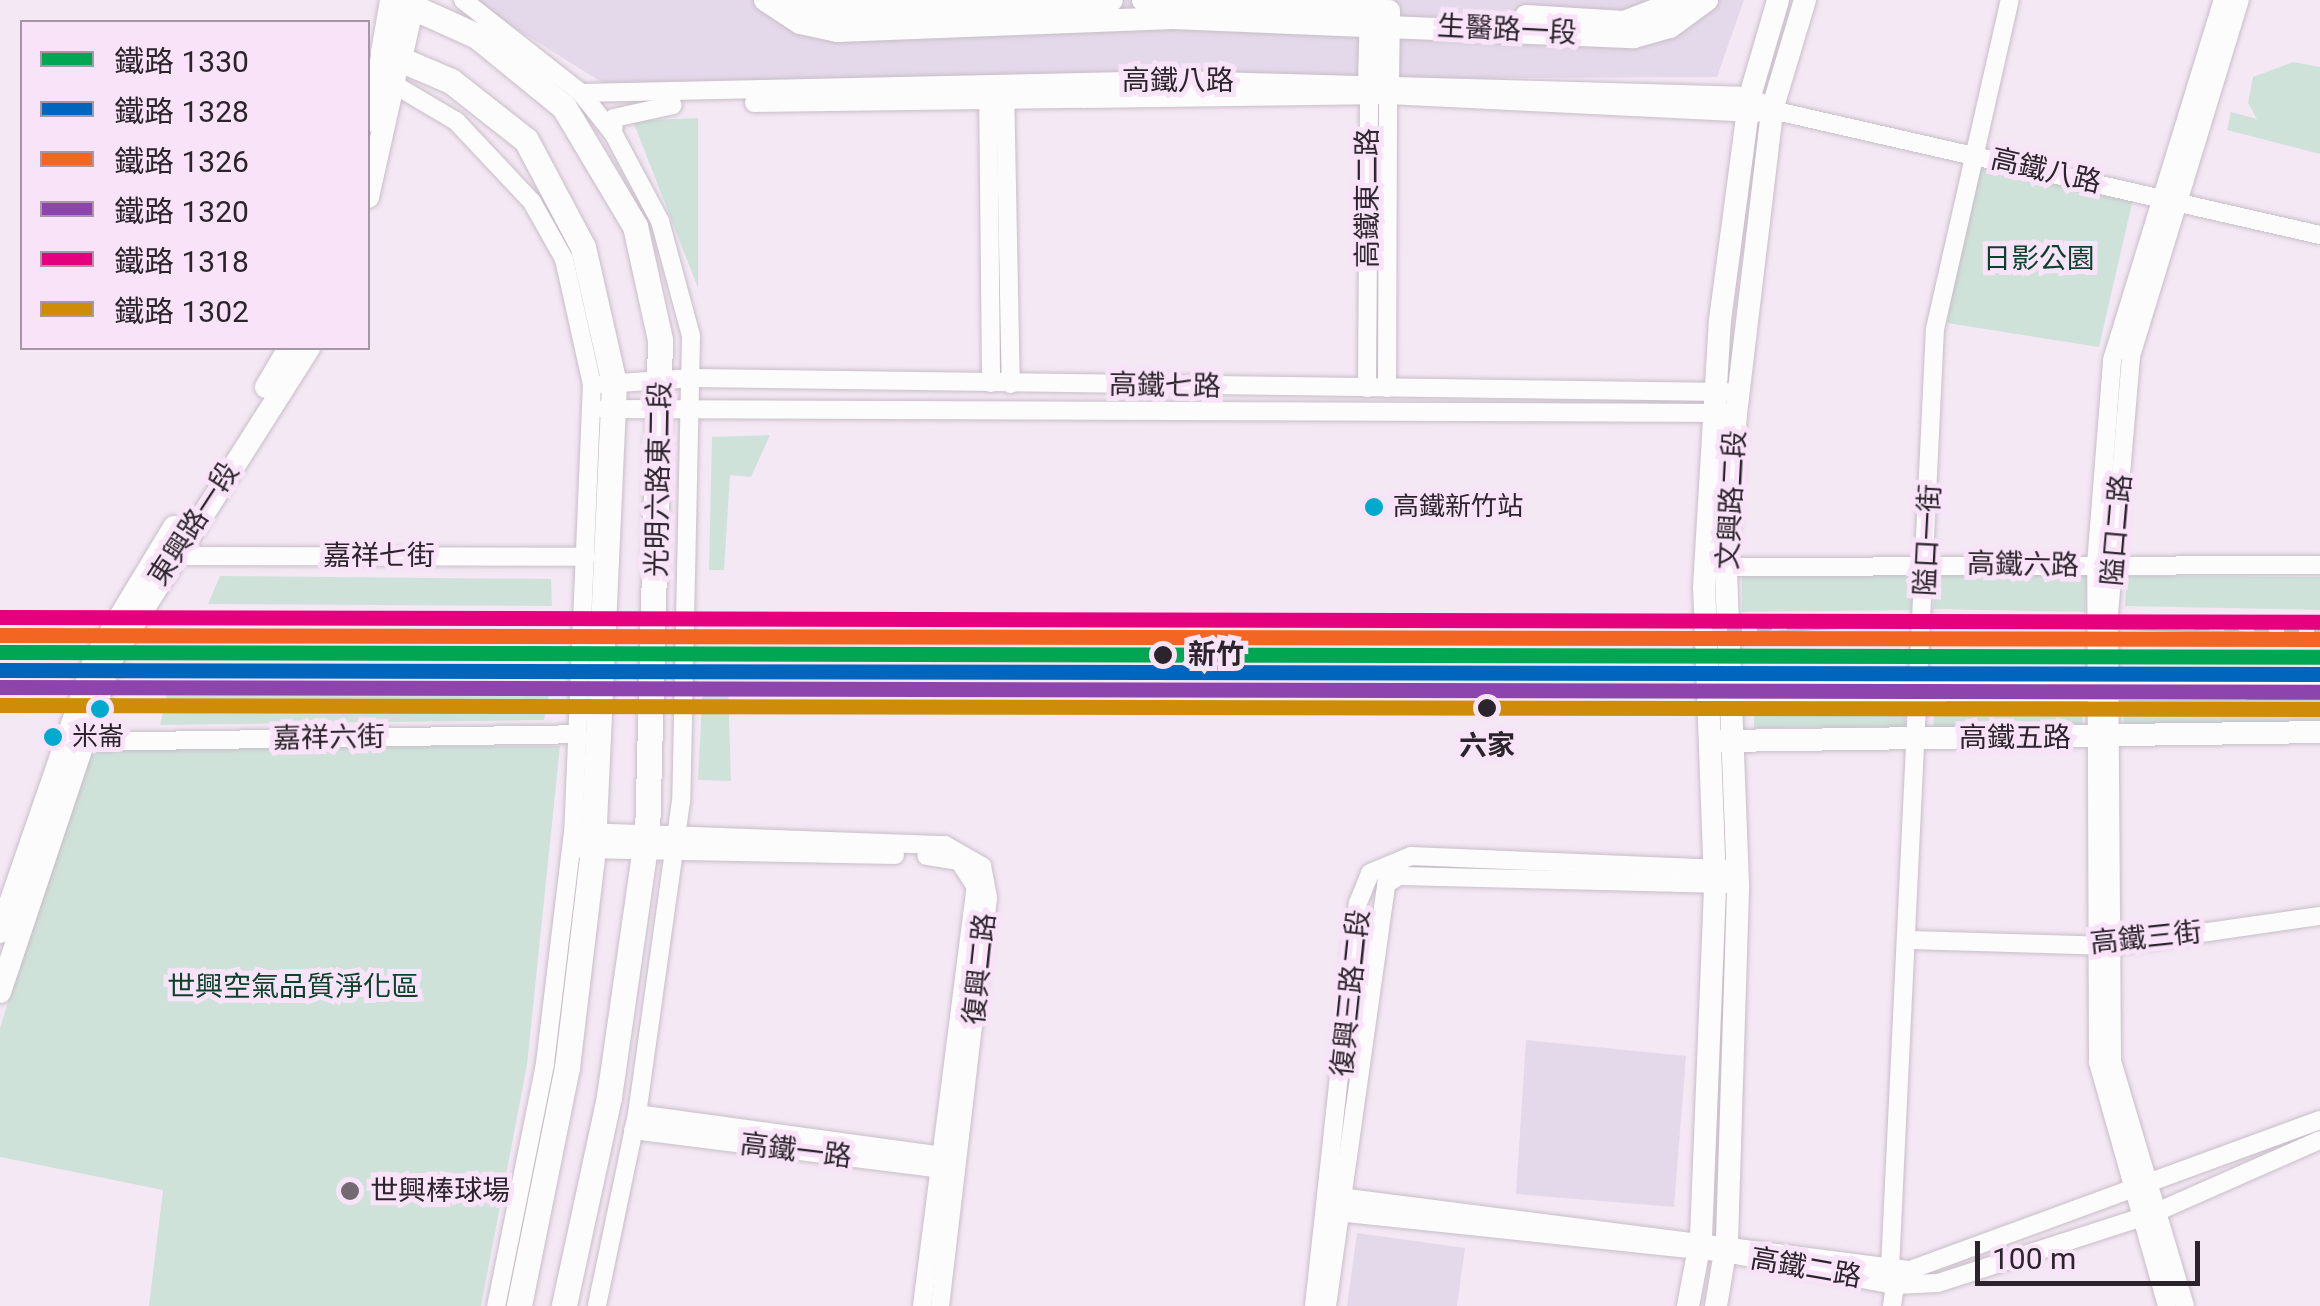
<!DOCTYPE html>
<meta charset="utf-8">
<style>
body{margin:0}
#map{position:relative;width:2320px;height:1306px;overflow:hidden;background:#f4e8f4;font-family:Roboto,"Noto Sans TC",sans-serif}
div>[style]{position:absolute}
.industrial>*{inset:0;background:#e4d9ea}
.green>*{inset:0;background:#cfe2da}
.roads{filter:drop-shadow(0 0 2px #c7bec7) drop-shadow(0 0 2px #c7bec7)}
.minor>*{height:18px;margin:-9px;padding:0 9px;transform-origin:9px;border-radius:9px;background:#fdfcfd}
.tertiary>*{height:22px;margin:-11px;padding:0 11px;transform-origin:11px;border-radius:11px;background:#fdfcfd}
.secondary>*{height:25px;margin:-12.5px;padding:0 12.5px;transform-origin:12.5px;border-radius:12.5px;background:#fdfcfd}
.rail>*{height:9px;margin-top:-4.5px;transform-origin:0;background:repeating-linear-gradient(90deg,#f9e3f8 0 15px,#c2bec2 0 30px);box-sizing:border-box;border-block:2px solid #c2bec2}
.rail-1>*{height:15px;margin:-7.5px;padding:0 7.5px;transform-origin:7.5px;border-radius:7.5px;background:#00a651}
.rail-2>*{height:15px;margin:-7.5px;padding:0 7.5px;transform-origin:7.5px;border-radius:7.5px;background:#0065bd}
.rail-3>*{height:15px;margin:-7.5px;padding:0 7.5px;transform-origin:7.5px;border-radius:7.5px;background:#f26522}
.rail-4>*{height:15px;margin:-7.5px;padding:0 7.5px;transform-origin:7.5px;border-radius:7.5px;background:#8e44ad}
.rail-5>*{height:15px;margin:-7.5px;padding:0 7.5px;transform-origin:7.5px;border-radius:7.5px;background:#e5007d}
.rail-6>*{height:15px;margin:-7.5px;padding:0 7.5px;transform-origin:7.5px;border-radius:7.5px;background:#ce8c09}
.dots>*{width:28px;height:28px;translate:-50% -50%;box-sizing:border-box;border:5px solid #f9e3f8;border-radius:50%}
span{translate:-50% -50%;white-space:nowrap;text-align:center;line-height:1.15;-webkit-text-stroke:10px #f9e3f8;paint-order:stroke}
.bus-label{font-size:26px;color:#2c242c}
.left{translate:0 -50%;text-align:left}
.street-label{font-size:28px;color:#2c242c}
.park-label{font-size:28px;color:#0c412a}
.stop-label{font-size:28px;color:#2c242c;font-weight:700}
.poi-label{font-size:28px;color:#2c242c}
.legend{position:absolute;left:20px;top:20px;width:350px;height:330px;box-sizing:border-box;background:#f9e3f8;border:2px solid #a797a6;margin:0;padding:12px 18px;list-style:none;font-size:30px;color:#2c242c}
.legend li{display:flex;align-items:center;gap:20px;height:50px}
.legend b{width:50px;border:2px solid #a797a6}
.scale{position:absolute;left:1975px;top:1241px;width:225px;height:45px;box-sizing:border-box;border:5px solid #2c242c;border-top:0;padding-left:12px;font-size:30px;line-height:35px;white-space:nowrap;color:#2c242c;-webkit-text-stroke:8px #f9e3f8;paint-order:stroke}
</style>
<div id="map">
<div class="industrial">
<div style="clip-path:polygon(470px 0,1744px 0,1717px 77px,603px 83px)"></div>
<div style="clip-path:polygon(1526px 1040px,1686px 1056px,1674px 1207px,1516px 1194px)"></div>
<div style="clip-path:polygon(1357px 1233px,1465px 1248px,1457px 1306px,1347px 1306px)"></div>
</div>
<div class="green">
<div style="clip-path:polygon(2293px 62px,2320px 67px,2320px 154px,2227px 130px,2231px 112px,2257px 119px,2248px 103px,2253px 77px)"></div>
<div style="clip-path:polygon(698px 118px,698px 288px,633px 121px)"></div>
<div style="clip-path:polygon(1974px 167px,2133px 199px,2099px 347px,1947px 323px)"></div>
<div style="clip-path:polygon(770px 435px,751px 477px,730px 475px,724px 570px,709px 570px,712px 437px)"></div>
<div style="clip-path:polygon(1937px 570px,2087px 576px,2085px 612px,1933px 609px)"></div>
<div style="clip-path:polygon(1742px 574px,1914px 574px,1912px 610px,1742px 612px)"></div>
<div style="clip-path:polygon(220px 576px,551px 579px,552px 606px,208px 604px)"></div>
<div style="clip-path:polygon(2127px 576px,2320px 577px,2320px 610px,2125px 606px)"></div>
<div style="clip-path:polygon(703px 683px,728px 684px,731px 781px,698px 780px)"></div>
<div style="clip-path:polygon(551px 684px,544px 720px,160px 725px,168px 689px)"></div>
<div style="clip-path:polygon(2123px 694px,2320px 697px,2320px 725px,2124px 729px)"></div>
<div style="clip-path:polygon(1905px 700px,1905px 727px,1754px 728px,1754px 701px)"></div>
<div style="clip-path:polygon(1935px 701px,2083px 701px,2082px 730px,1933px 731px)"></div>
<div style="clip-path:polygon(87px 746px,560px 746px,527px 1065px,481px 1306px,149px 1306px,163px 1190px,0 1157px,0 1028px)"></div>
</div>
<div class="roads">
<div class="minor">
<div style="left:463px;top:0;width:150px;rotate:38.2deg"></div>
<div style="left:581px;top:93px;width:51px;rotate:51.3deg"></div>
<div style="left:613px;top:133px;width:100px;rotate:61.9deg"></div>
<div style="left:660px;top:221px;width:119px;rotate:74.9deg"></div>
<div style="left:691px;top:336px;width:465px;rotate:91.2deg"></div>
<div style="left:681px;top:801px;width:316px;rotate:98deg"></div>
<div style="left:637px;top:1114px;width:196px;rotate:101.8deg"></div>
<div style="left:383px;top:78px;width:85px;rotate:30.5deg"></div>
<div style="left:456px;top:121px;width:111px;rotate:46.8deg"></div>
<div style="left:532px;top:202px;width:65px;rotate:60.7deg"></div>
<div style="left:564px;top:259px;width:128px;rotate:77.4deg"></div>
<div style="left:592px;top:384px;width:448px;rotate:92.4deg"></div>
<div style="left:573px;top:832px;width:234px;rotate:96.9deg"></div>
<div style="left:545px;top:1064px;width:247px;rotate:101.4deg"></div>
<div style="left:1005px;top:84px;width:300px;rotate:88.9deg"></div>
<div style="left:988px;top:86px;width:297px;rotate:89.4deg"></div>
<div style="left:581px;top:93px;width:596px;rotate:-1.25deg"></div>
<div style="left:1177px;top:80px;width:573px;rotate:1.6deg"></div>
<div style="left:1750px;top:96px;width:26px;rotate:32deg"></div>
<div style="left:1772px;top:110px;width:562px;rotate:12.85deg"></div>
<div style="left:754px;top:103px;width:633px;rotate:-0.72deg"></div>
<div style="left:1387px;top:95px;width:370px;rotate:2.8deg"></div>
<div style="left:613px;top:133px;width:15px;rotate:-86deg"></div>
<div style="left:614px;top:118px;width:60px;rotate:-12.4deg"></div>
<div style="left:603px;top:384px;width:91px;rotate:-3.8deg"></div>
<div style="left:694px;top:378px;width:1032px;rotate:0.78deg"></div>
<div style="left:1367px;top:388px;width:305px;rotate:-89.6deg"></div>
<div style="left:1387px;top:388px;width:304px;rotate:-89.8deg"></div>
<div style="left:604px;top:409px;width:1119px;rotate:0.2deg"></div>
<div style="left:171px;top:556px;width:415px;rotate:0.1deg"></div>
<div style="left:1726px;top:567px;width:594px;rotate:-0.19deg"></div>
<div style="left:81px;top:742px;width:495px;rotate:-0.9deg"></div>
<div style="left:584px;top:832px;width:361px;rotate:2.1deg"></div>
<div style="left:945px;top:845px;width:43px;rotate:29.6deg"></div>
<div style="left:982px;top:866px;width:33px;rotate:79deg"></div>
<div style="left:988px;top:898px;width:411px;rotate:96.7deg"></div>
<div style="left:581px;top:849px;width:314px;rotate:1.1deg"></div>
<div style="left:1911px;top:940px;width:200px;rotate:1.7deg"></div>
<div style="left:2111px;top:946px;width:211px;rotate:-8.2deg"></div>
<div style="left:637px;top:1114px;width:316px;rotate:7.8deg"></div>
<div style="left:633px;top:1130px;width:320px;rotate:7.2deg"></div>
<div style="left:1332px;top:1196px;width:583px;rotate:7.3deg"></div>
<div style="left:1910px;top:1270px;width:437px;rotate:-20.1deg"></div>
<div style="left:1328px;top:1211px;width:399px;rotate:6deg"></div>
<div style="left:1725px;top:1253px;width:173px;rotate:10.7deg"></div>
<div style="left:1895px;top:1285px;width:43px;rotate:-2.7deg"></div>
<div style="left:1938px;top:1283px;width:225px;rotate:-17.9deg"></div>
<div style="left:2152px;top:1214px;width:184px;rotate:-23.8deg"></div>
<div style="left:1890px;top:1268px;width:940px;rotate:-87.26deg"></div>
<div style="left:1935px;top:329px;width:337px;rotate:-77.2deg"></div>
<div style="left:922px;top:1306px;width:422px;rotate:-82.7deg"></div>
<div style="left:976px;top:887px;width:31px;rotate:-123deg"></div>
<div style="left:959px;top:861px;width:33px;rotate:-171deg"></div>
<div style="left:1314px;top:1306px;width:405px;rotate:-83.8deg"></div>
<div style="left:1358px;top:903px;width:32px;rotate:-68deg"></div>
<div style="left:1370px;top:873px;width:44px;rotate:-22.5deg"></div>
<div style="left:1411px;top:856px;width:316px;rotate:2.4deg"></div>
<div style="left:1327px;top:1306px;width:426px;rotate:-82deg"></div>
<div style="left:1386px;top:884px;width:15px;rotate:-32deg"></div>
<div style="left:1399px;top:876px;width:327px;rotate:1.4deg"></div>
<div style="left:1892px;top:1306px;width:21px;rotate:-82deg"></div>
<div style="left:2167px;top:1306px;width:254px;rotate:-105.8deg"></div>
<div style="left:2098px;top:1062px;width:497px;rotate:-90.2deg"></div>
<div style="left:2096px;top:565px;width:206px;rotate:-85.5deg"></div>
<div style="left:2112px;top:360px;width:377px;rotate:-72.9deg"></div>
<div style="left:2185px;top:1306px;width:256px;rotate:-106.6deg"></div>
<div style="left:2112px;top:1061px;width:447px;rotate:-90.4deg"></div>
<div style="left:2109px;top:614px;width:259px;rotate:-85.1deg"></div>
<div style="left:2131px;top:356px;width:372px;rotate:-73deg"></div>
</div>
<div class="tertiary">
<div style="left:765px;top:0;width:42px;rotate:33.3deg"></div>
<div style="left:800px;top:23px;width:38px;rotate:12deg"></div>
<div style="left:837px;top:31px;width:336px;rotate:-2.2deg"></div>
<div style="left:1173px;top:18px;width:461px;rotate:2.4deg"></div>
<div style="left:1634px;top:37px;width:37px;rotate:-16deg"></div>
<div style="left:1670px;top:27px;width:46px;rotate:-36.1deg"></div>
<div style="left:791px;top:0;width:46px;rotate:13.7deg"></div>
<div style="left:836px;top:11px;width:276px;rotate:-2.3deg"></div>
<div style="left:1143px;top:0;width:236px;rotate:1.9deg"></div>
<div style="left:1526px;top:16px;width:98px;rotate:3.5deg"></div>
<div style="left:1624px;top:22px;width:61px;rotate:-21.1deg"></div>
<div style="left:1369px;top:82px;width:71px;rotate:-88.4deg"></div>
<div style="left:1388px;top:82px;width:71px;rotate:-89.2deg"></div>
<div style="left:368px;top:121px;width:71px;rotate:-77.7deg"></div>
<div style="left:368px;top:197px;width:142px;rotate:-77.4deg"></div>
<div style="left:266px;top:387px;width:45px;rotate:-59.5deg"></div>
<div style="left:1721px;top:692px;width:599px;rotate:-0.38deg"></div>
<div style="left:1723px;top:741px;width:597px;rotate:-0.86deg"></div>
<div style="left:0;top:932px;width:290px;rotate:-70.9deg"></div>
<div style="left:95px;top:658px;width:153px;rotate:-58.9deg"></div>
<div style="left:0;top:992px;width:350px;rotate:-71.5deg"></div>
<div style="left:111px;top:660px;width:370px;rotate:-57.6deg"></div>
<div style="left:1688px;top:1306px;width:70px;rotate:-79.3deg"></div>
<div style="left:1701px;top:1237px;width:353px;rotate:-87.7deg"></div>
<div style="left:1715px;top:884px;width:296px;rotate:-92.1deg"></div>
<div style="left:1704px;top:588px;width:268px;rotate:-86.6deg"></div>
<div style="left:1720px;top:320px;width:226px;rotate:-82.4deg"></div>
<div style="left:1750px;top:96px;width:100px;rotate:-73.7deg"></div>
<div style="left:1716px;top:1306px;width:67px;rotate:-80.5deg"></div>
<div style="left:1727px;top:1240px;width:356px;rotate:-88.2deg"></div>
<div style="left:1738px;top:884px;width:317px;rotate:-92.2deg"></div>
<div style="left:1726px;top:567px;width:153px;rotate:-86.3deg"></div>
<div style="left:1736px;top:414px;width:306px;rotate:-83.2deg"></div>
<div style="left:1772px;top:110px;width:115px;rotate:-73.3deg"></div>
</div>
<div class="secondary">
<div style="left:392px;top:0;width:53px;rotate:99.8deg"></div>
<div style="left:383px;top:52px;width:74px;rotate:23.1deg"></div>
<div style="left:451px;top:81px;width:95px;rotate:38.2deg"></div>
<div style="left:526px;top:140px;width:121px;rotate:62deg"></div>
<div style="left:583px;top:247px;width:139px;rotate:77.2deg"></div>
<div style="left:614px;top:383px;width:466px;rotate:92.6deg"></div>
<div style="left:593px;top:849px;width:220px;rotate:96.8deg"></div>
<div style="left:567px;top:1067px;width:244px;rotate:101.4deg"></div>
<div style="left:397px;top:0;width:88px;rotate:24.2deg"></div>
<div style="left:477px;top:36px;width:112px;rotate:39.2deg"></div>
<div style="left:564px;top:107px;width:139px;rotate:59.2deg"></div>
<div style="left:635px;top:226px;width:117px;rotate:77.6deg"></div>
<div style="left:660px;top:340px;width:493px;rotate:91.5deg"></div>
<div style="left:647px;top:833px;width:267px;rotate:98.2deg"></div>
<div style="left:609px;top:1097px;width:214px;rotate:102.2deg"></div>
<div style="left:399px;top:58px;width:59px;rotate:-77.4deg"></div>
</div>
</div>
<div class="rail">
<div style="left:1712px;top:631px;width:197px;rotate:-3.2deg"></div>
<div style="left:1909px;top:620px;width:411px;rotate:1.4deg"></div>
</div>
<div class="rail-1">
<div style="left:0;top:652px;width:2320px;rotate:0.12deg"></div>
</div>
<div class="rail-2">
<div style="left:0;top:670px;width:2320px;rotate:0.1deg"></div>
</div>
<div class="rail-3">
<div style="left:0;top:635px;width:2320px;rotate:0.1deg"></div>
</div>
<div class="rail-4">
<div style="left:0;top:687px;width:2320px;rotate:0.12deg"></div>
</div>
<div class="rail-5">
<div style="left:0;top:617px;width:2320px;rotate:0.12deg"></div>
</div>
<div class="rail-6">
<div style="left:0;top:705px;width:2320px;rotate:0.1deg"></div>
</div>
<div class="dots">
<div style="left:1374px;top:507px;background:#00a9ce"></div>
<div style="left:1163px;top:655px;background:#2c242c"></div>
<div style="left:1487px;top:708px;background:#2c242c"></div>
<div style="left:100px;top:709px;background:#00a9ce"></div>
<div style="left:53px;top:737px;background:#00a9ce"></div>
<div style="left:350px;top:1191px;background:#726972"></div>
</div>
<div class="bus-label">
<span class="left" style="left:1393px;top:507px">高鐵新竹站</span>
<span class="left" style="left:72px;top:737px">米崙</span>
</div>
<div class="street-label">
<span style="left:1507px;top:30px;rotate:3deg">生醫路一段</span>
<span style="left:1178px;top:81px">高鐵八路</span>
<span style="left:2046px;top:171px;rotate:13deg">高鐵八路</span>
<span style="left:1368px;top:198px;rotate:-90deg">高鐵東二路</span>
<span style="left:1165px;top:386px;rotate:1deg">高鐵七路</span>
<span style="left:659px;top:479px;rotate:-89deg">光明六路東二段</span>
<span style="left:1732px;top:500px;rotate:-87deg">文興路二段</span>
<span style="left:194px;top:524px;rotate:-57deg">東興路一段</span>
<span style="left:2117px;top:530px;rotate:-85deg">隘口二路</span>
<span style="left:1928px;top:540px;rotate:-87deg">隘口一街</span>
<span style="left:379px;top:556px">嘉祥七街</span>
<span style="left:2023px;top:565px;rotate:1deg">高鐵六路</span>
<span style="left:329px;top:738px;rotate:-1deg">嘉祥六街</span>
<span style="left:2015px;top:738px">高鐵五路</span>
<span style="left:2146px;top:938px;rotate:-6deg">高鐵三街</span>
<span style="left:980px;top:969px;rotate:-84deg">復興二路</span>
<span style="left:1351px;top:993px;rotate:-84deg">復興三路二段</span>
<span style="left:796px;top:1151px;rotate:7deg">高鐵一路</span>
<span style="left:1806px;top:1268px;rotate:10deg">高鐵二路</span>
</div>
<div class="park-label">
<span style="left:2039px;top:259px">日影公園</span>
<span style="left:293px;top:987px">世興空氣品質淨化區</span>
</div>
<div class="stop-label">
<span class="left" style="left:1188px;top:655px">新竹</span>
<span style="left:1487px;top:746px">六家</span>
</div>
<div class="poi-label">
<span class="left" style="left:370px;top:1191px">世興棒球場</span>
</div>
<ul class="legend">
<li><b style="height:12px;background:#00a651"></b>鐵路 1330</li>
<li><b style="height:12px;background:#0065bd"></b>鐵路 1328</li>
<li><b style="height:12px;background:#f26522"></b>鐵路 1326</li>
<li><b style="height:12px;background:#8e44ad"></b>鐵路 1320</li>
<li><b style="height:12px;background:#e5007d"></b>鐵路 1318</li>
<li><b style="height:12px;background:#ce8c09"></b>鐵路 1302</li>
</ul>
<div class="scale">100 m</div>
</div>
